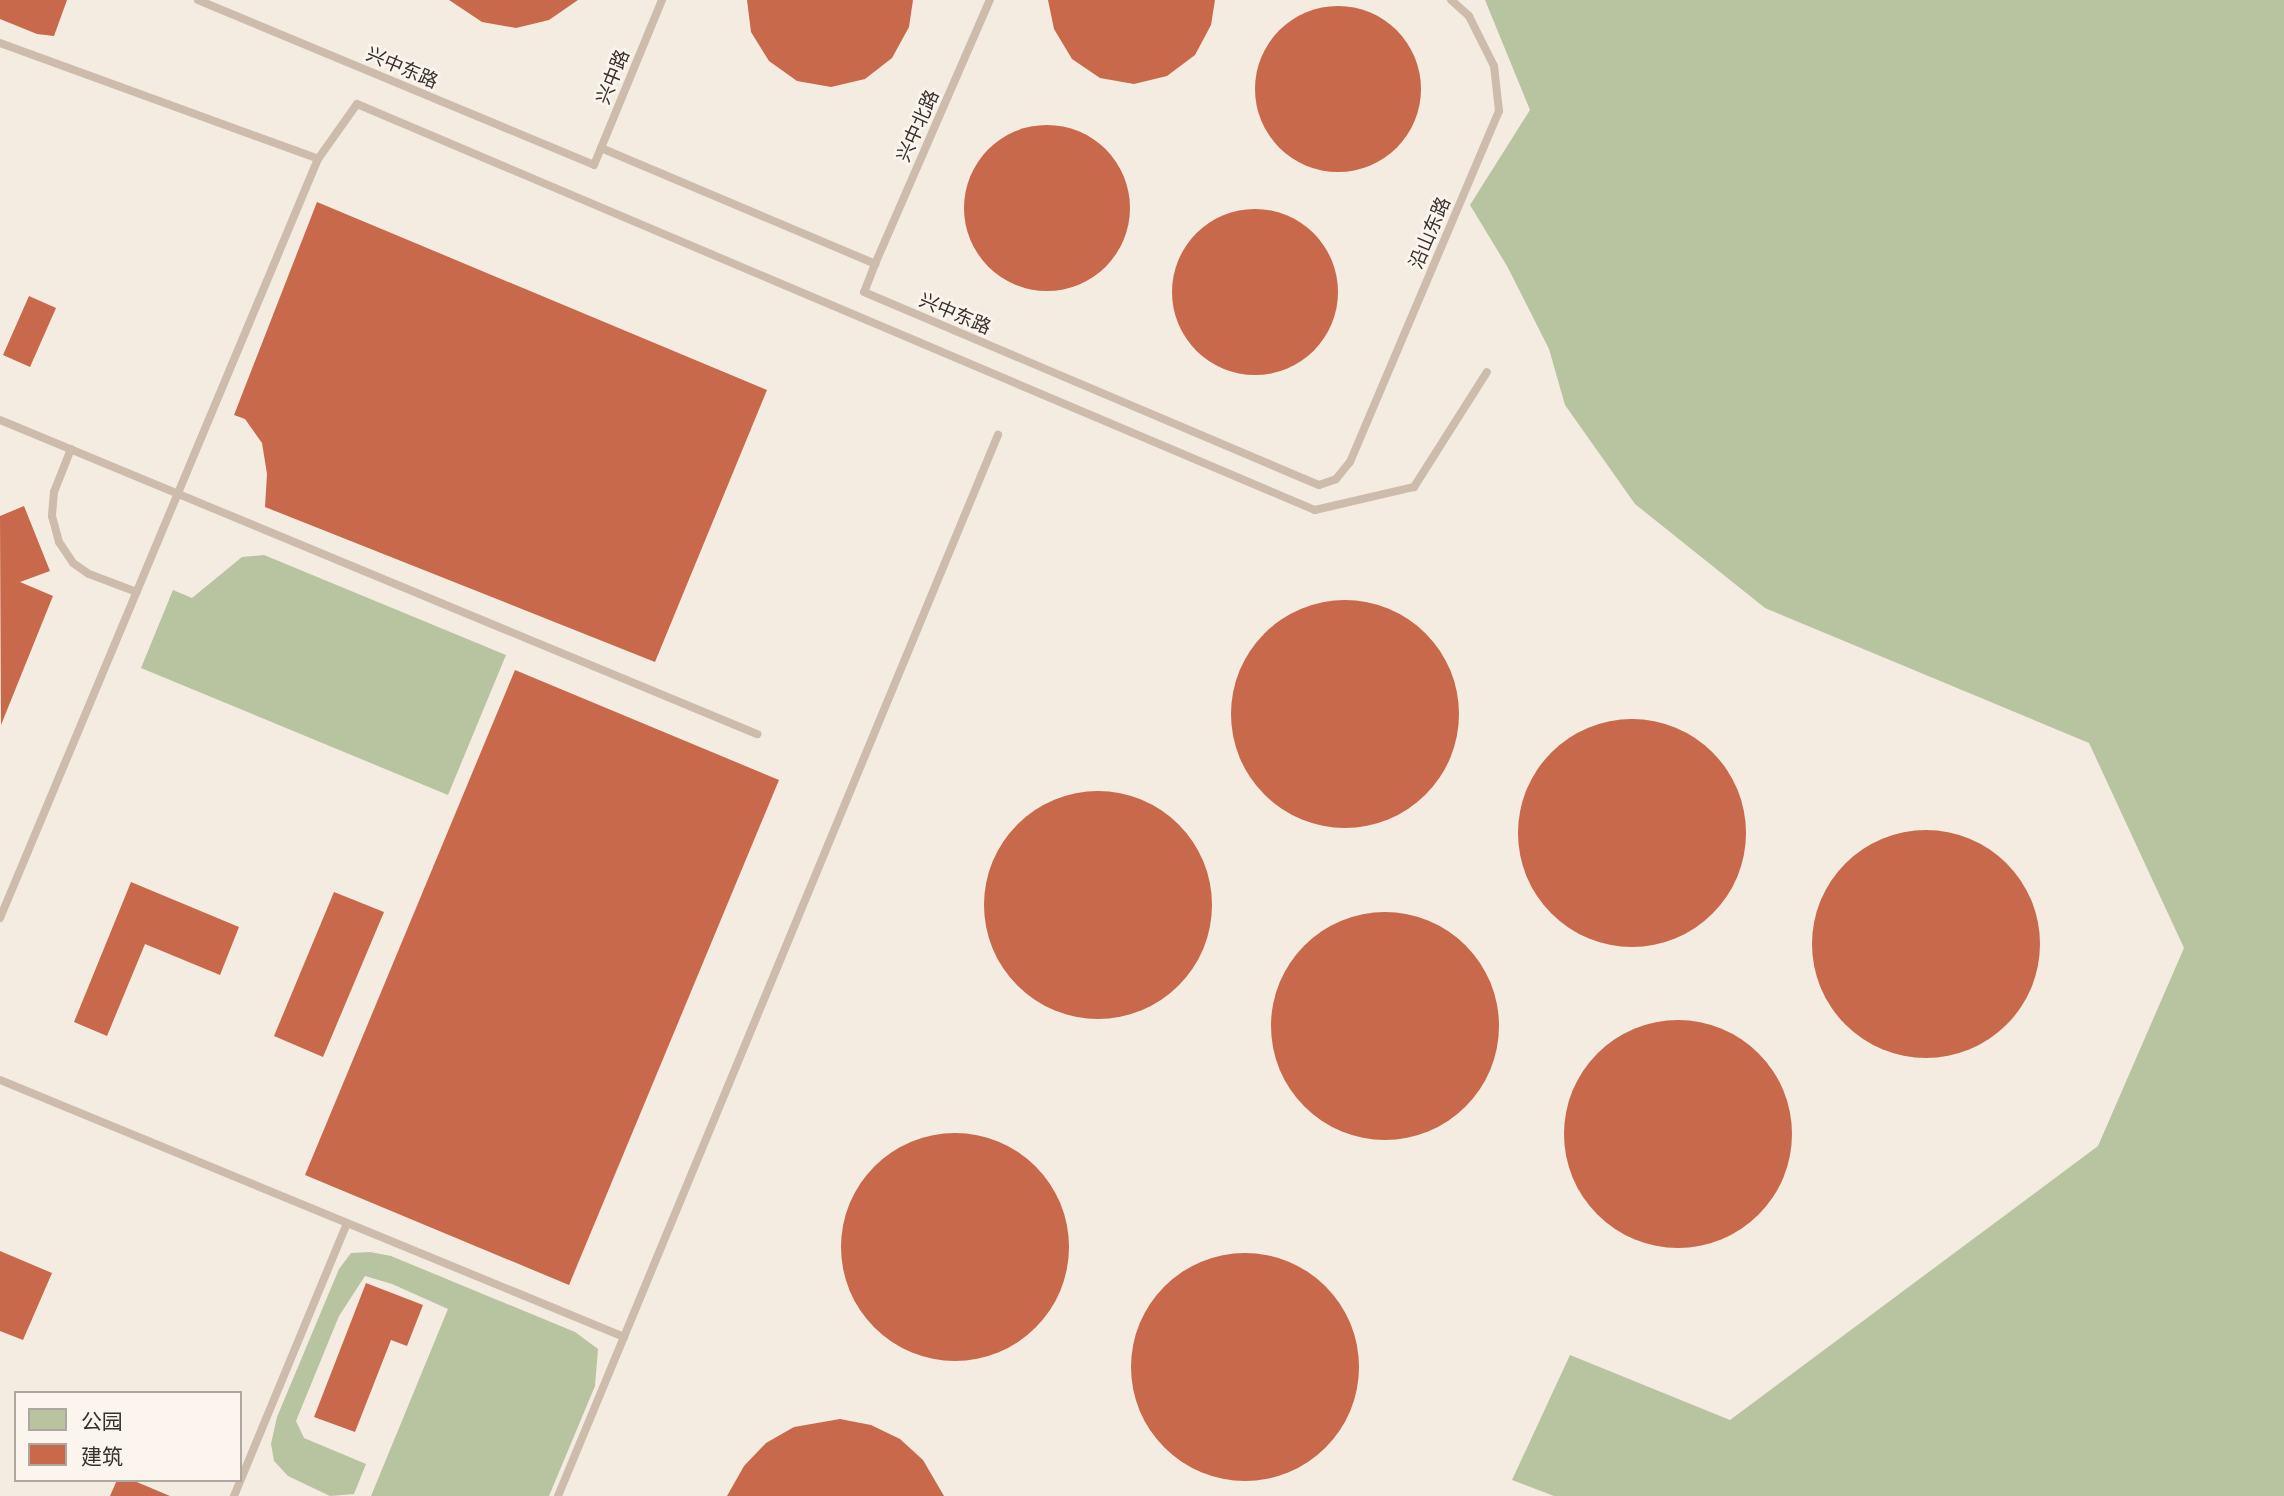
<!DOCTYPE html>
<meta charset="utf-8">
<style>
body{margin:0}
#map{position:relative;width:2284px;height:1496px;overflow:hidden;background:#f4ebe1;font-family:Manrope,"Noto Sans SC",sans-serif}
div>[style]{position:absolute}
.green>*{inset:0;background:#b8c4a0}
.building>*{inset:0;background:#c8694b}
.round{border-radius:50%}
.service>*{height:8px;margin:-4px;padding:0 4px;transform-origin:4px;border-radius:4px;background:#cdbbac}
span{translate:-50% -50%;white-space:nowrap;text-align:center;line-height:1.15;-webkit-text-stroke:5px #fbf5ee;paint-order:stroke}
.street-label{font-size:19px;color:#3b302b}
.legend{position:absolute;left:14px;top:1391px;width:228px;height:91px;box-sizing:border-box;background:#fbf5ee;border:2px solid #aea6a0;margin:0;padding:9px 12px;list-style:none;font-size:21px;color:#3b302b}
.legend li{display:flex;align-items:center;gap:14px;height:35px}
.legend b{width:35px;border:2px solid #aea6a0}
</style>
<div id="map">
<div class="green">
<div style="clip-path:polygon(1485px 0,2284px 0,2284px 1496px,1554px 1496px,1512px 1480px,1570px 1355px,1730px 1420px,2098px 1146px,2184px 948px,2089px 743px,1765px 608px,1635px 504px,1565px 405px,1549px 349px,1507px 266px,1470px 205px,1530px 110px)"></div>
<div style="clip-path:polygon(264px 555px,506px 655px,448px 795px,141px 668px,173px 590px,192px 598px,242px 557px)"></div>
<div style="clip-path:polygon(370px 1252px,391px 1256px,575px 1332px,598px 1349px,595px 1386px,549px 1496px,371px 1496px,448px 1309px,392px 1284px,365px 1276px,339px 1316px,296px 1421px,304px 1438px,366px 1464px,354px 1494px,330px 1496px,288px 1476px,274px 1461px,271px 1444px,277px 1417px,339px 1269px,351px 1253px)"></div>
</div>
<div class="building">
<div style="clip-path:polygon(0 0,67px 0,54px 36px,37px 34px,0 19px)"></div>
<div style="clip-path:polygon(449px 0,578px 0,549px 20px,516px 28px,482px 22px)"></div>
<div style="clip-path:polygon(747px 0,913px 0,909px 27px,892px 58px,865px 79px,831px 87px,797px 81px,769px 61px,751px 32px)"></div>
<div style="clip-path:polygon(1048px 0,1215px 0,1211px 25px,1195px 55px,1167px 76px,1134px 84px,1100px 78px,1072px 59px,1054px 29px)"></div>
<div class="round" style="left:1255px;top:6px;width:166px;height:166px"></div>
<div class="round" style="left:964px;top:125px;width:166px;height:166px"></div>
<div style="clip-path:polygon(317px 202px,767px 390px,655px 662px,265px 507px,267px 474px,262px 443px,245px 419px,234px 415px)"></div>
<div class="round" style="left:1172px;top:209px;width:166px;height:166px"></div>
<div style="clip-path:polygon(29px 296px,56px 308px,30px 367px,3px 355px)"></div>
<div style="clip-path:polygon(24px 506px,50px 571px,20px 582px,53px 596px,1px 725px,0 516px)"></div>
<div class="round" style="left:1231px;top:600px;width:228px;height:228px"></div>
<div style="clip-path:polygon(515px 670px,779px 780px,569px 1285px,305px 1175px)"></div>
<div class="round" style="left:1518px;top:719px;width:228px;height:228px"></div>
<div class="round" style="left:984px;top:791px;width:228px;height:228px"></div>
<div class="round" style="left:1812px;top:830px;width:228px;height:228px"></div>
<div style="clip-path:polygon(131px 882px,239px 927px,220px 975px,145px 944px,107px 1036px,74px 1022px)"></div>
<div style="clip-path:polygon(334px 892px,384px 912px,323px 1057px,274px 1036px)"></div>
<div class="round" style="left:1271px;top:912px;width:228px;height:228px"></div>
<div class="round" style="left:1564px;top:1020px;width:228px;height:228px"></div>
<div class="round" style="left:841px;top:1133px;width:228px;height:228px"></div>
<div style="clip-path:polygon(0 1251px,52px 1273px,23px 1340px,0 1331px)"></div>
<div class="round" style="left:1131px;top:1253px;width:228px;height:228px"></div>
<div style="clip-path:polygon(366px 1283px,423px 1305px,407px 1346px,391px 1340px,355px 1432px,314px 1417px)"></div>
<div style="clip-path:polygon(840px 1419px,871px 1425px,900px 1439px,923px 1460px,944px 1496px,727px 1496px,744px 1466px,766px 1443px,794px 1427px)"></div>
<div style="clip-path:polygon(117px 1480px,132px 1480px,170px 1496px,110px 1496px)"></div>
</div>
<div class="service">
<div style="left:198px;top:0;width:429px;rotate:22.6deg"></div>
<div style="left:594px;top:165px;width:178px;rotate:-67.6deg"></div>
<div style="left:0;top:43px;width:338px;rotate:20deg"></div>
<div style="left:601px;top:148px;width:298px;rotate:22.9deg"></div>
<div style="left:875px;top:264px;width:30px;rotate:111deg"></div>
<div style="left:864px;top:292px;width:494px;rotate:23deg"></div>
<div style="left:1319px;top:485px;width:18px;rotate:-19deg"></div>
<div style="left:1336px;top:479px;width:22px;rotate:-51deg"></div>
<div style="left:1350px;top:462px;width:381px;rotate:-67deg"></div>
<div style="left:1499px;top:111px;width:45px;rotate:-96.3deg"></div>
<div style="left:1494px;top:66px;width:56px;rotate:-116.6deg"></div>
<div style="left:1469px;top:16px;width:24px;rotate:-138deg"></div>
<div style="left:875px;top:264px;width:288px;rotate:-66.5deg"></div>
<div style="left:0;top:420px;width:820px;rotate:22.53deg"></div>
<div style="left:71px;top:449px;width:46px;rotate:111.6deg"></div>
<div style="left:54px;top:492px;width:24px;rotate:95deg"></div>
<div style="left:52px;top:516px;width:27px;rotate:75deg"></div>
<div style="left:59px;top:542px;width:25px;rotate:56deg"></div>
<div style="left:73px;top:563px;width:19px;rotate:35deg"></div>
<div style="left:89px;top:574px;width:51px;rotate:20.6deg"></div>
<div style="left:0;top:918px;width:823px;rotate:-67.27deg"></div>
<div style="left:318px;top:159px;width:67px;rotate:-54.7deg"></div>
<div style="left:357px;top:104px;width:1040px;rotate:22.97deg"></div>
<div style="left:1315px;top:510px;width:102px;rotate:-13.1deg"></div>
<div style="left:1414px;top:487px;width:136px;rotate:-57.6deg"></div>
<div style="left:0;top:1080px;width:675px;rotate:22.38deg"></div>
<div style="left:234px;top:1496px;width:295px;rotate:-67.5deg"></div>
<div style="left:558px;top:1496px;width:1149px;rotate:-67.48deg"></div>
</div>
<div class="street-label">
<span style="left:402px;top:68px;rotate:23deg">兴中东路</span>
<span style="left:613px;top:77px;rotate:-68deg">兴中路</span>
<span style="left:918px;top:126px;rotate:-66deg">兴中北路</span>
<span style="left:1430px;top:233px;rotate:-67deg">沿山东路</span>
<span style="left:955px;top:314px;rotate:23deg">兴中东路</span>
</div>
<ul class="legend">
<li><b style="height:19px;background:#b8c4a0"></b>公园</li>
<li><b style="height:19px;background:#c8694b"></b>建筑</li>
</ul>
</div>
